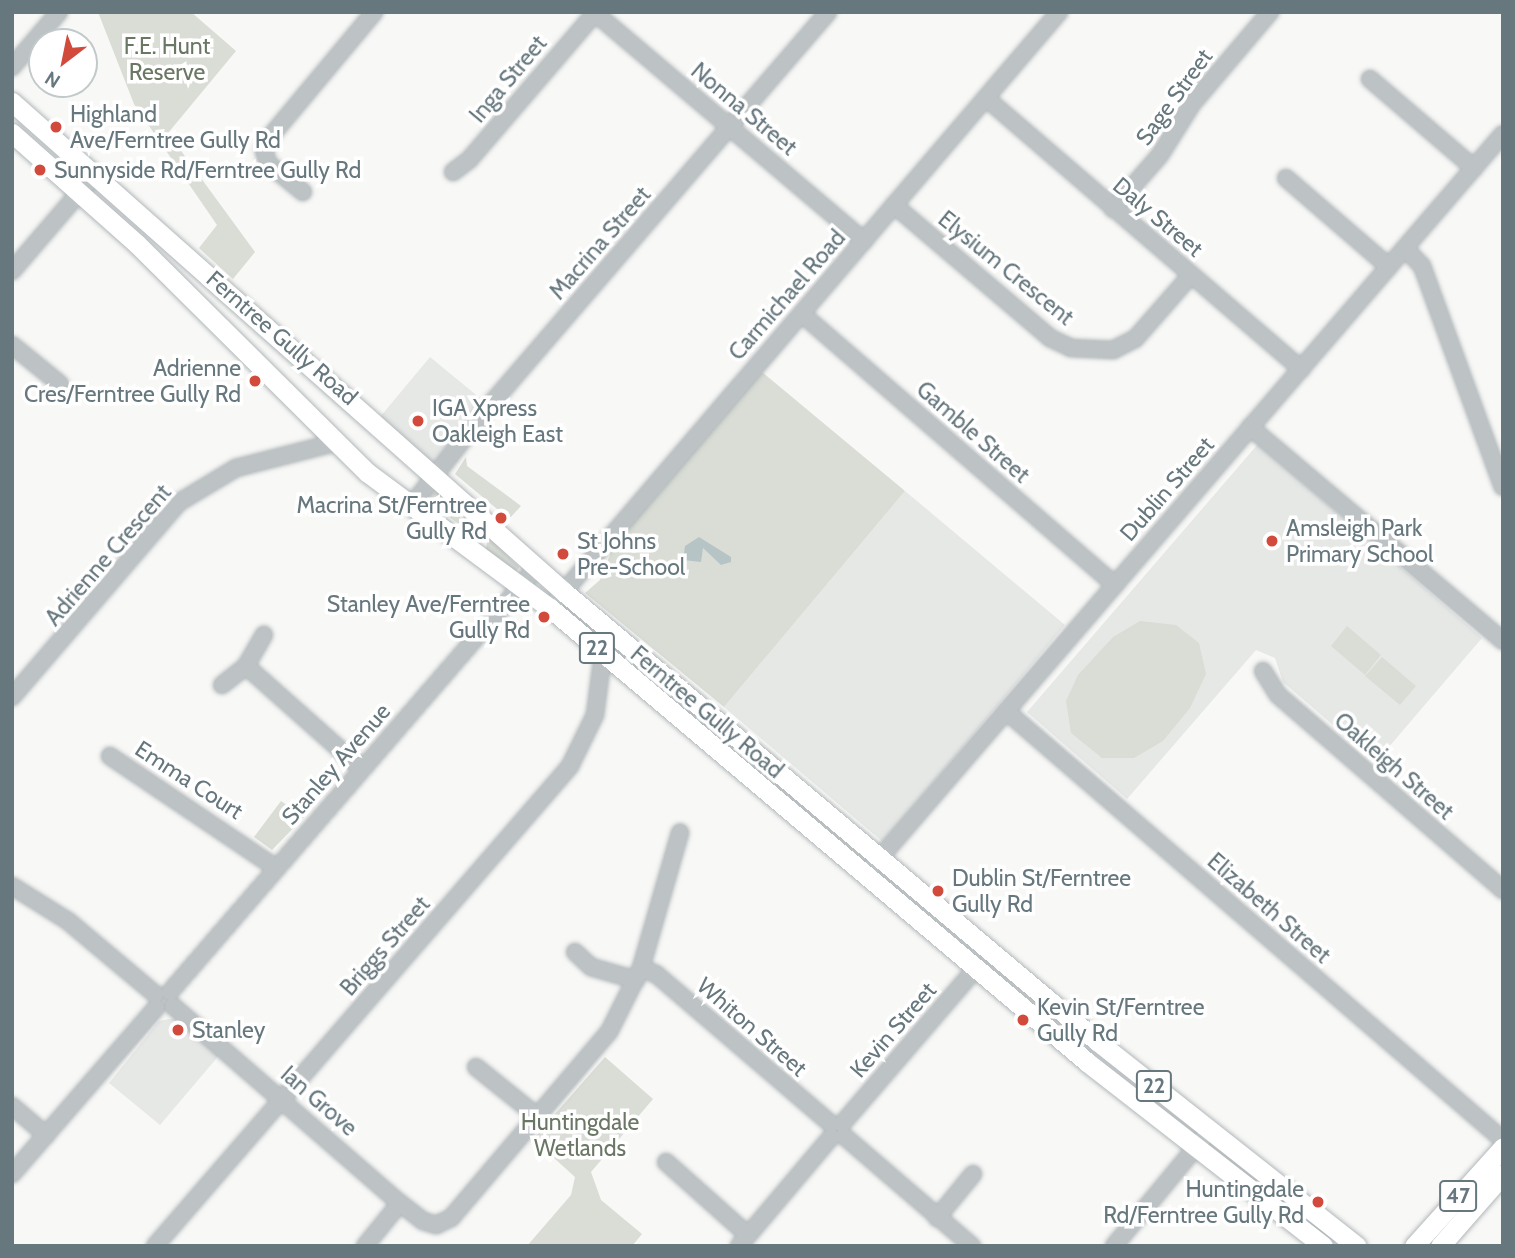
<!DOCTYPE html>
<style>
body{margin:0}
#map{position:relative;width:1515px;height:1258px;overflow:hidden;background:#f8f8f6;font-family:Cabin,sans-serif}
div>[style]{position:absolute}
.built>*{inset:0;background:#e6e8e6}
.green>*{inset:0;background:#d9ddd5}
.water>*{inset:0;background:#b7c4c6}
.roads{filter:drop-shadow(0 0 2px #b1b7ba) drop-shadow(0 0 2px #b1b7ba)}
.minor>*{height:16px;margin:-8px;padding:0 8px;transform-origin:8px;border-radius:8px;background:#bdc3c5}
.major>*{height:19px;margin:-9.5px;padding:0 9.5px;transform-origin:9.5px;border-radius:9.5px;background:#fff}
.dots>*{width:19px;height:19px;translate:-50% -50%;box-sizing:border-box;border:4px solid #fff;border-radius:50%}
span{translate:-50% -50%;white-space:nowrap;text-align:center;line-height:1.15;-webkit-text-stroke:7px #fff;paint-order:stroke}
.shield-label span{padding:2px 5px;background:#fff;border:2px solid;border-radius:5px;-webkit-text-stroke-width:0}
.shield-label{font-size:21px;color:#66777e;font-weight:700}
.park-label{font-size:23px;color:#6a7764}
.street-label{font-size:23px;color:#66777e}
.poi-label{font-size:23px;color:#66777e}
.left{translate:0 -50%;text-align:left}
.right{translate:-100% -50%;text-align:right}
.frame{position:absolute;inset:0;border:14px solid #66777e;pointer-events:none}
.north{position:absolute;left:28px;top:28px;width:70px;height:70px;box-sizing:border-box;background:#fff;border:2px solid #c2c9cb;border-radius:50%;rotate:212deg;font-size:19px;font-weight:700;line-height:28px;text-align:center;color:#66777e}
.north::after{content:'';display:block;margin:auto;width:24px;height:32px;background:#d24a3c;clip-path:polygon(50% 0,100% 100%,50% 72%,0 100%)}
</style>
<div id="map">
<div class="built">
<div style="clip-path:polygon(430px 357px,486px 403px,434px 465px,380px 417px)"></div>
<div style="clip-path:polygon(1258px 444px,1482px 638px,1376px 762px,1283px 682px,1275px 658px,1256px 650px,1127px 799px,1027px 712px)"></div>
<div style="clip-path:polygon(905px 491px,1065px 625px,883px 842px,724px 707px)"></div>
<div style="clip-path:polygon(180px 1017px,221px 1053px,160px 1125px,109px 1083px,159px 1021px)"></div>
</div>
<div class="green">
<div style="clip-path:polygon(98px 12px,191px 12px,236px 51px,168px 133px,255px 252px,233px 279px,199px 248px,217px 225px,134px 104px)"></div>
<div style="clip-path:polygon(756px 367px,905px 491px,724px 707px,585px 593px,600px 580px,623px 522px)"></div>
<div style="clip-path:polygon(466px 457px,467px 466px,521px 506px,509px 519px,455px 474px)"></div>
<div style="clip-path:polygon(437px 492px,459px 507px,456px 512px,473px 534px,428px 502px,430px 493px)"></div>
<div style="clip-path:polygon(473px 521px,519px 567px,516px 572px,486px 549px,487px 542px)"></div>
<div style="clip-path:polygon(1140px 621px,1176px 625px,1199px 643px,1206px 674px,1190px 708px,1163px 741px,1134px 758px,1102px 758px,1071px 733px,1066px 701px,1078px 675px,1113px 637px)"></div>
<div style="clip-path:polygon(1347px 626px,1381px 655px,1365px 675px,1331px 646px)"></div>
<div style="clip-path:polygon(1382px 657px,1416px 686px,1400px 705px,1365px 676px)"></div>
<div style="clip-path:polygon(281px 801px,304px 817px,272px 850px,254px 837px)"></div>
<div style="clip-path:polygon(605px 1057px,653px 1099px,591px 1172px,601px 1200px,642px 1234px,632px 1246px,527px 1246px,571px 1195px,575px 1177px,533px 1139px)"></div>
</div>
<div class="water">
<div style="clip-path:polygon(699px 537px,731px 557px,731px 562px,721px 565px,703px 548px,701px 562px,683px 560px,685px 546px)"></div>
</div>
<div class="roads">
<div class="minor">
<div style="left:594px;top:12px;width:354px;rotate:40.3deg"></div>
<div style="left:12px;top:67px;width:72px;rotate:-49.5deg"></div>
<div style="left:1370px;top:79px;width:137px;rotate:40.6deg"></div>
<div style="left:986px;top:98px;width:416px;rotate:40.7deg"></div>
<div style="left:453px;top:172px;width:20px;rotate:-37deg"></div>
<div style="left:469px;top:160px;width:194px;rotate:-49.4deg"></div>
<div style="left:1286px;top:178px;width:136px;rotate:40.8deg"></div>
<div style="left:303px;top:192px;width:45px;rotate:-140.4deg"></div>
<div style="left:268px;top:163px;width:13px;rotate:-108deg"></div>
<div style="left:264px;top:151px;width:15px;rotate:-67deg"></div>
<div style="left:270px;top:137px;width:163px;rotate:-50.2deg"></div>
<div style="left:894px;top:205px;width:205px;rotate:40.4deg"></div>
<div style="left:1050px;top:338px;width:23px;rotate:25deg"></div>
<div style="left:1071px;top:348px;width:42px;rotate:2.7deg"></div>
<div style="left:1113px;top:350px;width:25px;rotate:-27deg"></div>
<div style="left:1135px;top:339px;width:85px;rotate:-48.8deg"></div>
<div style="left:1113px;top:209px;width:72px;rotate:-49deg"></div>
<div style="left:1160px;top:155px;width:60px;rotate:-57.9deg"></div>
<div style="left:1192px;top:104px;width:121px;rotate:-49.7deg"></div>
<div style="left:1405px;top:248px;width:25px;rotate:47deg"></div>
<div style="left:1422px;top:266px;width:235px;rotate:69.9deg"></div>
<div style="left:12px;top:271px;width:128px;rotate:-49.4deg"></div>
<div style="left:802px;top:314px;width:414px;rotate:40.9deg"></div>
<div style="left:12px;top:345px;width:62px;rotate:39.1deg"></div>
<div style="left:1250px;top:427px;width:331px;rotate:40.2deg"></div>
<div style="left:411px;top:506px;width:130px;rotate:-51.9deg"></div>
<div style="left:491px;top:404px;width:517px;rotate:-49.31deg"></div>
<div style="left:550px;top:608px;width:784px;rotate:-49.5deg"></div>
<div style="left:246px;top:666px;width:155px;rotate:41.6deg"></div>
<div style="left:1263px;top:671px;width:28px;rotate:58deg"></div>
<div style="left:1278px;top:695px;width:298px;rotate:40.9deg"></div>
<div style="left:222px;top:685px;width:31px;rotate:-38deg"></div>
<div style="left:246px;top:666px;width:36px;rotate:-60deg"></div>
<div style="left:12px;top:697px;width:255px;rotate:-49.4deg"></div>
<div style="left:178px;top:503px;width:68px;rotate:-31.1deg"></div>
<div style="left:236px;top:468px;width:101px;rotate:-14.3deg"></div>
<div style="left:1006px;top:711px;width:657px;rotate:40.8deg"></div>
<div style="left:110px;top:756px;width:200px;rotate:34deg"></div>
<div style="left:866px;top:874px;width:976px;rotate:-49.28deg"></div>
<div style="left:12px;top:886px;width:66px;rotate:32deg"></div>
<div style="left:68px;top:921px;width:114px;rotate:40deg"></div>
<div style="left:575px;top:952px;width:22px;rotate:43deg"></div>
<div style="left:591px;top:967px;width:47px;rotate:16.1deg"></div>
<div style="left:641px;top:968px;width:16px;rotate:22deg"></div>
<div style="left:656px;top:974px;width:230px;rotate:40.6deg"></div>
<div style="left:170px;top:992px;width:562px;rotate:-49.19deg"></div>
<div style="left:173px;top:1006px;width:301px;rotate:41deg"></div>
<div style="left:400px;top:1203px;width:29px;rotate:38deg"></div>
<div style="left:423px;top:1221px;width:14px;rotate:17deg"></div>
<div style="left:436px;top:1225px;width:17px;rotate:-25deg"></div>
<div style="left:451px;top:1218px;width:244px;rotate:-49.7deg"></div>
<div style="left:609px;top:1032px;width:72px;rotate:-63.4deg"></div>
<div style="left:641px;top:968px;width:141px;rotate:-73.9deg"></div>
<div style="left:476px;top:1067px;width:78px;rotate:38.8deg"></div>
<div style="left:12px;top:1106px;width:45px;rotate:40.5deg"></div>
<div style="left:842px;top:1124px;width:207px;rotate:-49.3deg"></div>
<div style="left:844px;top:1136px;width:169px;rotate:40.7deg"></div>
<div style="left:666px;top:1162px;width:110px;rotate:41.7deg"></div>
<div style="left:12px;top:1174px;width:220px;rotate:-49.1deg"></div>
<div style="left:937px;top:1218px;width:57px;rotate:-50.7deg"></div>
<div style="left:155px;top:1246px;width:635px;rotate:-49.15deg"></div>
<div style="left:570px;top:766px;width:57px;rotate:-63.9deg"></div>
<div style="left:595px;top:715px;width:63px;rotate:-82.6deg"></div>
<div style="left:365px;top:1246px;width:55px;rotate:-50.9deg"></div>
<div style="left:739px;top:1246px;width:143px;rotate:-49.8deg"></div>
<div style="left:1114px;top:1246px;width:151px;rotate:-50.4deg"></div>
</div>
<div class="major">
<div style="left:12px;top:102px;width:738px;rotate:41.59deg"></div>
<div style="left:564px;top:592px;width:697px;rotate:40.11deg"></div>
<div style="left:1097px;top:1041px;width:331px;rotate:38.3deg"></div>
<div style="left:12px;top:133px;width:167px;rotate:41.6deg"></div>
<div style="left:137px;top:244px;width:325px;rotate:44.8deg"></div>
<div style="left:368px;top:473px;width:227px;rotate:36.6deg"></div>
<div style="left:550px;top:608px;width:703px;rotate:40.21deg"></div>
<div style="left:1087px;top:1062px;width:299px;rotate:37.9deg"></div>
<div style="left:1414px;top:1246px;width:133px;rotate:-48deg"></div>
<div style="left:1440px;top:1246px;width:96px;rotate:-48.8deg"></div>
</div>
</div>
<div class="dots">
<div style="left:56px;top:127px;background:#d24a3c"></div>
<div style="left:40px;top:170px;background:#d24a3c"></div>
<div style="left:255px;top:381px;background:#d24a3c"></div>
<div style="left:418px;top:421px;background:#d24a3c"></div>
<div style="left:501px;top:518px;background:#d24a3c"></div>
<div style="left:1272px;top:541px;background:#d24a3c"></div>
<div style="left:563px;top:554px;background:#d24a3c"></div>
<div style="left:544px;top:617px;background:#d24a3c"></div>
<div style="left:938px;top:891px;background:#d24a3c"></div>
<div style="left:1023px;top:1020px;background:#d24a3c"></div>
<div style="left:178px;top:1030px;background:#d24a3c"></div>
<div style="left:1318px;top:1202px;background:#d24a3c"></div>
</div>
<div class="shield-label">
<span style="left:597px;top:648px">22</span>
<span style="left:1154px;top:1086px">22</span>
<span style="left:1458px;top:1196px">47</span>
</div>
<div class="park-label">
<span style="left:167px;top:59px">F.E. Hunt<br>Reserve</span>
<span style="left:580px;top:1135px">Huntingdale<br>Wetlands</span>
</div>
<div class="street-label">
<span style="left:508px;top:79px;rotate:-50deg">Inga Street</span>
<span style="left:1174px;top:97px;rotate:-54deg">Sage Street</span>
<span style="left:744px;top:109px;rotate:40deg">Nonna Street</span>
<span style="left:1158px;top:217px;rotate:40deg">Daly Street</span>
<span style="left:600px;top:243px;rotate:-49deg">Macrina Street</span>
<span style="left:1006px;top:268px;rotate:39deg">Elysium Crescent</span>
<span style="left:787px;top:295px;rotate:-49deg">Carmichael Road</span>
<span style="left:282px;top:338px;rotate:41deg">Ferntree Gully Road</span>
<span style="left:973px;top:432px;rotate:41deg">Gamble Street</span>
<span style="left:1167px;top:489px;rotate:-49deg">Dublin Street</span>
<span style="left:108px;top:555px;rotate:-49deg">Adrienne Crescent</span>
<span style="left:707px;top:712px;rotate:40deg">Ferntree Gully Road</span>
<span style="left:336px;top:764px;rotate:-49deg">Stanley Avenue</span>
<span style="left:1394px;top:766px;rotate:41deg">Oakleigh Street</span>
<span style="left:189px;top:780px;rotate:33deg">Emma Court</span>
<span style="left:1269px;top:908px;rotate:41deg">Elizabeth Street</span>
<span style="left:385px;top:946px;rotate:-49deg">Briggs Street</span>
<span style="left:752px;top:1027px;rotate:41deg">Whiton Street</span>
<span style="left:893px;top:1030px;rotate:-49deg">Kevin Street</span>
<span style="left:319px;top:1101px;rotate:41deg">Ian Grove</span>
</div>
<div class="poi-label">
<span class="left" style="left:70px;top:127px">Highland<br>Ave/Ferntree Gully Rd</span>
<span class="left" style="left:54px;top:170px">Sunnyside Rd/Ferntree Gully Rd</span>
<span class="right" style="left:241px;top:381px">Adrienne<br>Cres/Ferntree Gully Rd</span>
<span class="left" style="left:432px;top:421px">IGA Xpress<br>Oakleigh East</span>
<span class="right" style="left:487px;top:518px">Macrina St/Ferntree<br>Gully Rd</span>
<span class="left" style="left:1286px;top:541px">Amsleigh Park<br>Primary School</span>
<span class="left" style="left:577px;top:554px">St Johns<br>Pre-School</span>
<span class="right" style="left:530px;top:617px">Stanley Ave/Ferntree<br>Gully Rd</span>
<span class="left" style="left:952px;top:891px">Dublin St/Ferntree<br>Gully Rd</span>
<span class="left" style="left:1037px;top:1020px">Kevin St/Ferntree<br>Gully Rd</span>
<span class="left" style="left:192px;top:1030px">Stanley</span>
<span class="right" style="left:1304px;top:1202px">Huntingdale<br>Rd/Ferntree Gully Rd</span>
</div>
<div class="frame"></div>
<div class="north">N</div>
</div>
